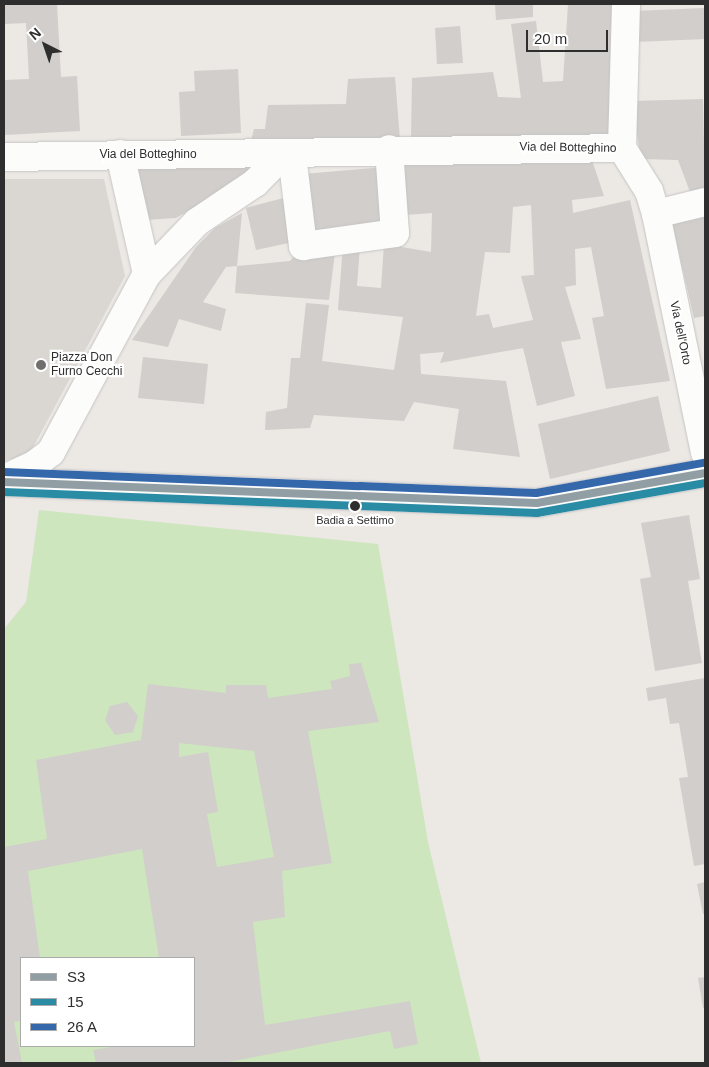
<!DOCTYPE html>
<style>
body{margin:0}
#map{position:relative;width:709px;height:1067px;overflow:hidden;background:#ece8e4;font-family:Helvetica,sans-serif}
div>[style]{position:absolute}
.green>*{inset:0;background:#cee6be}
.plaza>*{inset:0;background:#dad6d2}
.building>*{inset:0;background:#d1cecb}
.roads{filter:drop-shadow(0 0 1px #c5c4c5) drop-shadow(0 0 1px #c5c4c5)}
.street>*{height:28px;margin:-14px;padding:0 14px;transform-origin:14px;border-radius:14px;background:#fcfcfb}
.bus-1>*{height:8px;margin:-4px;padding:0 4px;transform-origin:4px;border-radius:4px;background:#919fa5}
.bus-2>*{height:8px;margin:-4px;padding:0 4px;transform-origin:4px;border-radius:4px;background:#2a8ba5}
.bus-3>*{height:8px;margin:-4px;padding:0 4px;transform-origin:4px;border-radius:4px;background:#3567ab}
.bus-4>*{height:8px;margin:-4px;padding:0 4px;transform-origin:4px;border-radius:4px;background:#3567ab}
.dots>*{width:14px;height:14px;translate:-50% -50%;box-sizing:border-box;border:2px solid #fff;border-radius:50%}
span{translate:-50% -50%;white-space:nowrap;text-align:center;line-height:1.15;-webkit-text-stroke:4.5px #fff;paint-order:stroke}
.bus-label{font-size:11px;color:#2e2e2e}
.street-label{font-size:12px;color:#2e2e2e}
.poi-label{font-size:12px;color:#2e2e2e}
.left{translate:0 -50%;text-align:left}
.frame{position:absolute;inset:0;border:5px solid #2e2e2e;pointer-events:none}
.legend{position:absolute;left:20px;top:957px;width:175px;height:90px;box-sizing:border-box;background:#fff;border:1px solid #ababab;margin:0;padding:6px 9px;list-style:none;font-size:15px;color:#2e2e2e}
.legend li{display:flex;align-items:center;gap:10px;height:25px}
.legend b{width:25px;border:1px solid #ababab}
.north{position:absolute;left:20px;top:20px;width:50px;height:50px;-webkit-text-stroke:4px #fff;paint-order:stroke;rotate:319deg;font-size:14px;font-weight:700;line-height:20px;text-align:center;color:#2e2e2e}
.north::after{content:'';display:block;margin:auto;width:18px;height:22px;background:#2e2e2e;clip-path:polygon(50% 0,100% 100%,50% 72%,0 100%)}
.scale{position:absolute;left:526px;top:30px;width:82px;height:22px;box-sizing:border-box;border:2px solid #2e2e2e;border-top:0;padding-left:6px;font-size:15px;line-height:18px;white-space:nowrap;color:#2e2e2e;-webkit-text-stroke:4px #fff;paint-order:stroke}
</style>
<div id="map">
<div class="green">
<div style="clip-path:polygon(evenodd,39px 510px,378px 544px,428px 842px,481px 1063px,4px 1063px,4px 629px,26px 602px,39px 510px,21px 958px,194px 958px,194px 1046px,21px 1046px,21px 958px)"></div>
</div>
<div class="plaza">
<div style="clip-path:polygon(4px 179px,104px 179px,125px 276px,30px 453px,4px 461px)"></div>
</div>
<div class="building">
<div style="clip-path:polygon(4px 4px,57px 4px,61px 77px,77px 76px,80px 131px,4px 135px,4px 80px,29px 79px,26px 23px,4px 24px)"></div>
<div style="clip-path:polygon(495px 4px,533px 4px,533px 17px,496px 20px)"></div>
<div style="clip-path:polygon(568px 4px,615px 4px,615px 135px,411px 140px,412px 78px,493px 72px,498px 97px,521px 98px,511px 24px,536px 21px,543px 82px,563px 81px)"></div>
<div style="clip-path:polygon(705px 8px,705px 39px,635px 42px,634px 11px)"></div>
<div style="clip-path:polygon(460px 26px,463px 63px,437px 64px,435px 28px)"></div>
<div style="clip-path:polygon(238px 69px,241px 133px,181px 136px,179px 92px,195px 91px,194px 71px)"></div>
<div style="clip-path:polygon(395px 77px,400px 140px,250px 144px,254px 129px,265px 129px,268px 105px,346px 104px,348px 79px)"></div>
<div style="clip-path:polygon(703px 99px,705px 195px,693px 200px,678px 160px,641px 159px,632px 101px)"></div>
<div style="clip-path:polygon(evenodd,591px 157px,604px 196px,572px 200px,573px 213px,630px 200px,670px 381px,606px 389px,592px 318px,604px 316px,591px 247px,575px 249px,576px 285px,565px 287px,581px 339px,561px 342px,575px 396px,537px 406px,523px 348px,440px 363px,444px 352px,420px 354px,421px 374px,506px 381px,520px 457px,453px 449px,459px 409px,414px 402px,404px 421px,314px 415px,310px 428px,265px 430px,266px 412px,287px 408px,291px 358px,300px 358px,306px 303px,329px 305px,322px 361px,394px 370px,403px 317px,338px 310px,343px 245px,360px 246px,357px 286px,381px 288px,384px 244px,431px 252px,432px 213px,405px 215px,399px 163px,591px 157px,531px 205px,534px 275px,521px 276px,533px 320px,493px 328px,489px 314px,476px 316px,485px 252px,510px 253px,513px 207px,531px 205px)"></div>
<div style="clip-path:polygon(256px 161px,257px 172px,176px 218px,145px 220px,134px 162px)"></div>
<div style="clip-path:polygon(385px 167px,390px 225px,308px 233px,303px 174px)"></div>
<div style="clip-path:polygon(291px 196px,298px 241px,256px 250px,246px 208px)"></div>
<div style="clip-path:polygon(705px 208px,705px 316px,694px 318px,671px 218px)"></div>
<div style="clip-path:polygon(242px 213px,237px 266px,226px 267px,203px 302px,226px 309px,221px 331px,179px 319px,168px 347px,132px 340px,196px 247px,215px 228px)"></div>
<div style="clip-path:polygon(298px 251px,335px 253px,329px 300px,235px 293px,237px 266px,290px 261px)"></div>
<div style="clip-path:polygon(143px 357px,208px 364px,204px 404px,138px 398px)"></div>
<div style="clip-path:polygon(658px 396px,670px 451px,550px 479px,538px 424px)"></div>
<div style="clip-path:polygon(689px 515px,700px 579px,688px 581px,702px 663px,655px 671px,640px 579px,651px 577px,641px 523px)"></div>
<div style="clip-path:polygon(evenodd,361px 663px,379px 722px,308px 731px,332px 863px,282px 871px,285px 917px,253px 922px,265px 1025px,410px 1001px,418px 1044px,394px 1049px,390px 1031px,223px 1063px,96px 1063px,93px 1050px,118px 1046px,194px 1046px,194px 958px,159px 958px,142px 849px,28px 871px,40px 958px,21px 958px,21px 1021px,14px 1022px,22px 1063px,4px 1063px,4px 847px,47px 839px,36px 760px,141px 740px,148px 684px,226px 693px,226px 685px,266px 685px,268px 698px,332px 689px,330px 681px,350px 676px,349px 664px,361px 663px,179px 743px,254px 751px,274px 857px,217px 867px,207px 814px,218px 812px,208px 752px,179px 757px,179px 743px)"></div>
<div style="clip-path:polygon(705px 678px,705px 864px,694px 866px,679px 778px,688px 777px,679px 723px,670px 724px,666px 698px,648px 701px,646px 688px)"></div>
<div style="clip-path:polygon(127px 702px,138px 716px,133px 732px,115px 735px,105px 720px,110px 706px)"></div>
<div style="clip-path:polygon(705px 882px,705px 914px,703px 914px,697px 884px)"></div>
<div style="clip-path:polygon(705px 977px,705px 1007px,703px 1008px,698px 978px)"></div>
</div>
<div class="roads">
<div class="street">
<div style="left:622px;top:148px;width:51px;rotate:57.9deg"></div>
<div style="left:649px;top:191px;width:24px;rotate:73deg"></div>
<div style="left:656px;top:214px;width:244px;rotate:78.4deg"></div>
<div style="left:622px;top:148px;width:144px;rotate:-88.4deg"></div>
<div style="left:120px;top:154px;width:123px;rotate:77.3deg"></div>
<div style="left:292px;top:155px;width:92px;rotate:83.1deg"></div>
<div style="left:303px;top:246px;width:93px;rotate:-8deg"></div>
<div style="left:395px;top:233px;width:84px;rotate:-94.1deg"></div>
<div style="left:4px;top:157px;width:618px;rotate:-0.83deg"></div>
<div style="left:656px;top:214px;width:50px;rotate:-13.8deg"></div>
<div style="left:4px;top:479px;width:33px;rotate:-25deg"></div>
<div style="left:34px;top:465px;width:21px;rotate:-37deg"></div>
<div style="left:51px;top:452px;width:202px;rotate:-61.7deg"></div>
<div style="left:147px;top:274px;width:72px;rotate:-46.1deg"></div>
<div style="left:197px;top:222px;width:70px;rotate:-33.9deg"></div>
<div style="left:255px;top:183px;width:40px;rotate:-45deg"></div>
<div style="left:4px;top:482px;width:533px;rotate:2.26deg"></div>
<div style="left:537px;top:503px;width:171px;rotate:-10.1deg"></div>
</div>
</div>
<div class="bus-1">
<div style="left:4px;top:482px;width:533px;rotate:2.26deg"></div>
<div style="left:537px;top:503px;width:171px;rotate:-10.1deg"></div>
</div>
<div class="bus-2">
<div style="left:4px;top:492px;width:533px;rotate:2.26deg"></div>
<div style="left:537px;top:513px;width:171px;rotate:-10.1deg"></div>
</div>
<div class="bus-3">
<div style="left:4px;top:472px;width:356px;rotate:2.3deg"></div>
</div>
<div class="bus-4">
<div style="left:360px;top:486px;width:176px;rotate:2.3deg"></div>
<div style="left:536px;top:493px;width:170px;rotate:-10.2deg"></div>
</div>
<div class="dots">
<div style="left:41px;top:365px;background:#706f6e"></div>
<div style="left:355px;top:506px;background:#2e2e2e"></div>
</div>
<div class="bus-label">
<span style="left:355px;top:520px">Badia a Settimo</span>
</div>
<div class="street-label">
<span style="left:568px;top:148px;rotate:1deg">Via del Botteghino</span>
<span style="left:148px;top:155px">Via del Botteghino</span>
<span style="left:680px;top:333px;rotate:78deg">Via dell'Orto</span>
</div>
<div class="poi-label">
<span class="left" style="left:51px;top:365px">Piazza Don<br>Furno Cecchi</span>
</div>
<div class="frame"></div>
<ul class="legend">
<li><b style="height:6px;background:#919fa5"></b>S3</li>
<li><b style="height:6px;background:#2a8ba5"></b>15</li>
<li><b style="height:6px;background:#3567ab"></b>26 A</li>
</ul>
<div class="north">N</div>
<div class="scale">20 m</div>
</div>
